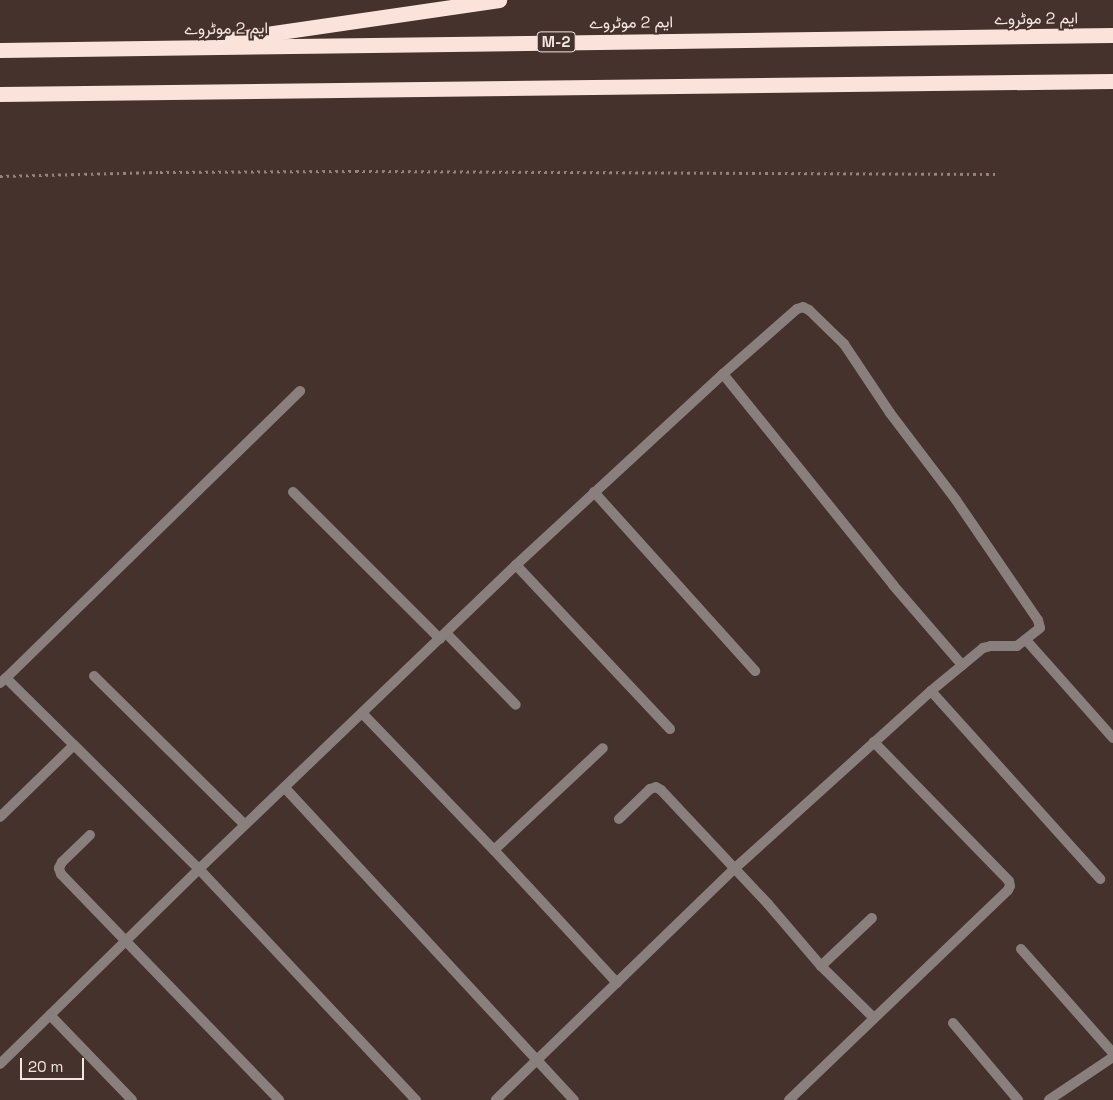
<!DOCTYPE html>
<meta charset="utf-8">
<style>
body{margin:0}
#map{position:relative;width:1113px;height:1100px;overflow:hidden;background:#45322c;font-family:"Space Grotesk",Vazirmatn,sans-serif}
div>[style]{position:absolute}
.path>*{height:3px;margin-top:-1.5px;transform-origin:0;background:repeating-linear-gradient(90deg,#93837e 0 2.5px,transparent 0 6.5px)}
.street>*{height:10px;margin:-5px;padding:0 5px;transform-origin:5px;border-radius:5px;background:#897f7c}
.highway>*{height:15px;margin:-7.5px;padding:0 7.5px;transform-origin:7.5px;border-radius:7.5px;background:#fbe2da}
span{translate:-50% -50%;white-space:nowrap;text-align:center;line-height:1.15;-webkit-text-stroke:4px #45322c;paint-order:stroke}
.shield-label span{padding:1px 4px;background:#45322c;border:1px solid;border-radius:4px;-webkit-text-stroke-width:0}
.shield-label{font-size:15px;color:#f2e6e2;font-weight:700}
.street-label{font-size:16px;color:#f2e6e2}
.scale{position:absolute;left:20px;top:1058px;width:64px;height:22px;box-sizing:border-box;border:2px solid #f2e6e2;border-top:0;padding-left:6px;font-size:15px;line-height:18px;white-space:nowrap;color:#f2e6e2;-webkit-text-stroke:4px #45322c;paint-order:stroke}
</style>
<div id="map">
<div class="path">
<div style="left:0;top:176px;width:160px;rotate:-1.4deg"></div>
<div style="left:160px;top:172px;width:196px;rotate:-0.3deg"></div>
<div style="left:356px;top:171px;width:640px;rotate:0.27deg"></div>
</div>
<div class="street">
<div style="left:723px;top:374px;width:271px;rotate:51.1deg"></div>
<div style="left:893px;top:585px;width:106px;rotate:49.2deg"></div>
<div style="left:293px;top:492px;width:208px;rotate:45deg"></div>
<div style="left:594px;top:492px;width:241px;rotate:48deg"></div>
<div style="left:516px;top:565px;width:225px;rotate:46.8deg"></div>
<div style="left:446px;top:633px;width:100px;rotate:45.8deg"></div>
<div style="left:1026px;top:640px;width:131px;rotate:48.4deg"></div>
<div style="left:94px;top:676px;width:212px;rotate:44.6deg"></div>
<div style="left:6px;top:678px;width:411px;rotate:-44.3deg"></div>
<div style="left:0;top:683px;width:8px;rotate:-40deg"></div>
<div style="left:6px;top:678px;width:95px;rotate:44.6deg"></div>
<div style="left:931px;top:691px;width:253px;rotate:48deg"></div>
<div style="left:363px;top:714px;width:189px;rotate:46.1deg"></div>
<div style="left:494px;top:850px;width:181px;rotate:47.2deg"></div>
<div style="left:285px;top:788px;width:425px;rotate:47.2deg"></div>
<div style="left:0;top:817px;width:103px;rotate:-44.2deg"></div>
<div style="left:74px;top:745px;width:176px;rotate:44.8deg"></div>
<div style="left:199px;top:869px;width:317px;rotate:46.8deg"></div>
<div style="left:619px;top:819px;width:43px;rotate:-44.1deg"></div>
<div style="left:650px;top:789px;width:6px;rotate:-18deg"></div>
<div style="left:656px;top:787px;width:6px;rotate:31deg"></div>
<div style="left:661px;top:790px;width:156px;rotate:46.8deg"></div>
<div style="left:768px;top:904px;width:82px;rotate:49.5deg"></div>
<div style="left:821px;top:966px;width:74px;rotate:44.5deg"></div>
<div style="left:90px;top:835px;width:39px;rotate:136deg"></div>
<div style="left:62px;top:862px;width:7px;rotate:117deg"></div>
<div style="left:59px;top:868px;width:6px;rotate:72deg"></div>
<div style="left:61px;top:874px;width:314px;rotate:46deg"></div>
<div style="left:494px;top:850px;width:149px;rotate:-43.1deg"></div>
<div style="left:1021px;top:949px;width:139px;rotate:48.5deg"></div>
<div style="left:821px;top:966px;width:70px;rotate:-43.3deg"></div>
<div style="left:50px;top:1015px;width:118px;rotate:46deg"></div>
<div style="left:953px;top:1023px;width:101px;rotate:49.8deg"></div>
<div style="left:0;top:1064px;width:279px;rotate:-44.4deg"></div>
<div style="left:199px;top:869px;width:439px;rotate:-43.8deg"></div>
<div style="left:516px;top:565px;width:282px;rotate:-42.7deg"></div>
<div style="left:723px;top:374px;width:98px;rotate:-41.3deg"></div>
<div style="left:797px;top:309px;width:6px;rotate:-18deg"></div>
<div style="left:803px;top:307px;width:7px;rotate:27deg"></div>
<div style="left:809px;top:310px;width:49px;rotate:44.2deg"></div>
<div style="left:844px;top:344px;width:83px;rotate:56.3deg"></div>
<div style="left:890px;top:413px;width:109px;rotate:52.8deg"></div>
<div style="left:956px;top:500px;width:145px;rotate:55.7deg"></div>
<div style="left:1038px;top:620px;width:8px;rotate:76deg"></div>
<div style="left:1040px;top:628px;width:29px;rotate:142deg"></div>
<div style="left:1017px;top:646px;width:26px;rotate:180deg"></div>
<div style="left:991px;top:646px;width:8px;rotate:166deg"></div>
<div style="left:983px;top:648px;width:67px;rotate:140.4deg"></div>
<div style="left:931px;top:691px;width:264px;rotate:137.9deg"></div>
<div style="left:735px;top:868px;width:333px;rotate:135.9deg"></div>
<div style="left:789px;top:1100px;width:303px;rotate:-43.8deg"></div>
<div style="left:1008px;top:890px;width:4px;rotate:-63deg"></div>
<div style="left:1010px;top:886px;width:5px;rotate:-101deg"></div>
<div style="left:1009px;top:881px;width:194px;rotate:-134.2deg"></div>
<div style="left:1049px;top:1100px;width:77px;rotate:-33.9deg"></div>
</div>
<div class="highway">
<div style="left:232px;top:39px;width:270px;rotate:-8.3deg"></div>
<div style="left:0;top:50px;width:1113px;rotate:-0.77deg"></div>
<div style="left:0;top:94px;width:1113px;rotate:-0.67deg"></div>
</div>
<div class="shield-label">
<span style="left:556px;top:42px">M-2</span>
</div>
<div class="street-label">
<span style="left:1036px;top:19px;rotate:-1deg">ایم 2 موٹروے</span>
<span style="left:631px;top:23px;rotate:-1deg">ایم 2 موٹروے</span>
<span style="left:226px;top:29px;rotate:-1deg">ایم 2 موٹروے</span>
</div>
<div class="scale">20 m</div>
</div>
